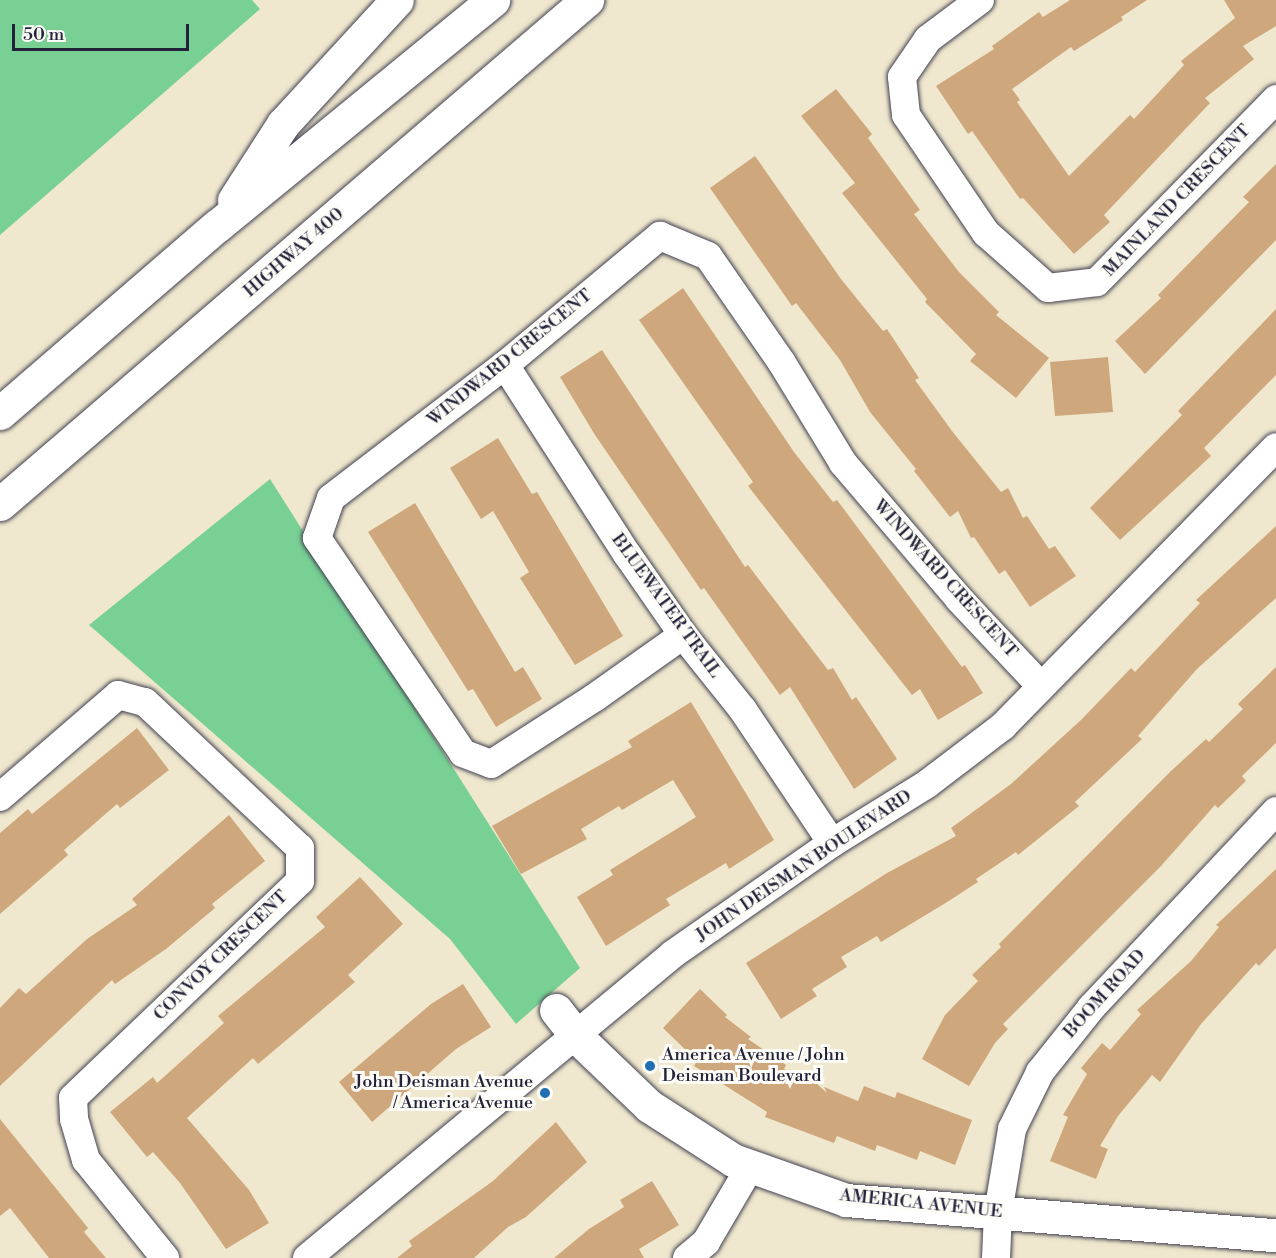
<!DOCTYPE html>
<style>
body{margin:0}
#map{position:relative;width:1276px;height:1258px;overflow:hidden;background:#f0e8ce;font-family:"Libre Bodoni",serif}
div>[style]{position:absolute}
.green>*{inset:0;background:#78d095}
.building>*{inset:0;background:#cfa77d}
.roads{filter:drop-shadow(0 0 2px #414051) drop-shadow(0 0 2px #414051)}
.street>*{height:28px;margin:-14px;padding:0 14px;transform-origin:14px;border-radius:14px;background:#fff}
.secondary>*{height:33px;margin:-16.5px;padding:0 16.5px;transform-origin:16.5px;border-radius:16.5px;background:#fff}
.highway>*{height:33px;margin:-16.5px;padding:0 16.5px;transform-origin:16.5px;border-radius:16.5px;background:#fff}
.dots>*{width:16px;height:16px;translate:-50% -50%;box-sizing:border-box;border:3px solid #fdfcf7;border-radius:50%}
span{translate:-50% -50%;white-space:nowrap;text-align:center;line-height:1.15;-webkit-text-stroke:6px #fdfcf7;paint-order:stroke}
.street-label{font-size:18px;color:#22223b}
.poi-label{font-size:18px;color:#22223b}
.left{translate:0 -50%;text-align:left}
.right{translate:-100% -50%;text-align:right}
.scale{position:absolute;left:12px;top:24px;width:177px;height:27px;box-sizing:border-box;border:3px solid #22223b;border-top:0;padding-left:8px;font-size:18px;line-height:21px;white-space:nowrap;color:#22223b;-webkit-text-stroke:4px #fdfcf7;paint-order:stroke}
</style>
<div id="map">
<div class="green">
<div style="clip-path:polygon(0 0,252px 0,260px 9px,0 235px)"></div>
<div style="clip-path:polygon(270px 479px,580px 968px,516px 1024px,450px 939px,89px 625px)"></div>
</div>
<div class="building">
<div style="clip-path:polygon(1070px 0,1147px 0,1121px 17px,1123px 20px,1074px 51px,1071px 47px,1012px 89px,1020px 100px,1017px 102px,1069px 176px,1130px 115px,1134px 119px,1184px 65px,1181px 61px,1235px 18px,1224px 0,1276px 0,1276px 26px,1243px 46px,1254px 59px,1205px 98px,1210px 103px,1104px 215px,1110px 222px,1074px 254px,1023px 198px,1020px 199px,972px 131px,968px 134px,936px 86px,994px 49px,992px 46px,1039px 12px,1043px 17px)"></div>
<div style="clip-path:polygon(836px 89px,872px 134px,868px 138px,920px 210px,914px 214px,959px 272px,999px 312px,996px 315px,1049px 358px,1016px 398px,970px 361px,976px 354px,925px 302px,927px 299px,842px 193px,855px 183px,801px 116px)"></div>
<div style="clip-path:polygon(755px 156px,841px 279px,883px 331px,887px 329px,919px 378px,915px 380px,952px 431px,1001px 492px,1008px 488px,1023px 518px,1027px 516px,1049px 549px,1055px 546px,1076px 576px,1030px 607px,1005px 570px,999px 574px,974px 537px,971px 538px,958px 511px,950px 517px,914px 471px,916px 469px,870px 412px,840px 360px,796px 303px,792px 306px,710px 188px)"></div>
<div style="clip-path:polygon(1276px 164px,1276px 240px,1145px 374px,1115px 341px,1161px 298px,1158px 295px,1249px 202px,1243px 197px)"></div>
<div style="clip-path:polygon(683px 288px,794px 452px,833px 502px,837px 500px,962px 667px,965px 665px,983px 693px,938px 720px,920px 689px,912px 695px,748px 486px,753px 482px,639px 320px)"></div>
<div style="clip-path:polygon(1276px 309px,1276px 375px,1204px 448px,1211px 456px,1120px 540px,1090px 508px,1182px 415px,1178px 411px)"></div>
<div style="clip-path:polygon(602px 350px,745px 567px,748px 565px,828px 670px,833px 668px,852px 700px,856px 697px,897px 759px,854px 789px,790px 687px,780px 695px,704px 588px,701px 590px,595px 435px,560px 377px)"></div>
<div style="clip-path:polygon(1108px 357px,1113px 412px,1055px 416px,1050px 362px)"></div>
<div style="clip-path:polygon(498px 438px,532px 494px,537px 492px,623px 636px,575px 665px,520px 578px,529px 572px,493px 511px,481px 519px,450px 468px)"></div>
<div style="clip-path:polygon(415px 503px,515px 672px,523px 667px,542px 699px,496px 727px,473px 689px,468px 691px,368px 532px)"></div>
<div style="clip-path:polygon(1276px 526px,1276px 598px,1197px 669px,1138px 736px,1142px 739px,1075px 802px,1079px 806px,1018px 855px,1016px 852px,976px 879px,978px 882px,944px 904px,881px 942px,877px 936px,841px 957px,847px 967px,812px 989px,817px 996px,781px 1019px,746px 963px,887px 873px,956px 836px,951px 828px,1011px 784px,1082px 719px,1131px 668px,1135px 672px,1200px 603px,1196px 600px)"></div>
<div style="clip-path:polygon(1276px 667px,1276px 743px,1242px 776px,1246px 781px,1218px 808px,1215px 805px,1161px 866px,1003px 1024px,1008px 1029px,995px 1043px,969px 1086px,922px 1059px,945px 1015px,978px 981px,972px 975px,1001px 947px,999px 944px,1171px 771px,1206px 739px,1209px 742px,1243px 709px,1238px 704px)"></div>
<div style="clip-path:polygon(691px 702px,774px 840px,729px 869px,726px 863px,666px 899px,670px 905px,606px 946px,577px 897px,613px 875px,610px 870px,696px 817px,673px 780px,622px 810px,619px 806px,581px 829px,587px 839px,521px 874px,492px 826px,632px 747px,628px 741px)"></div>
<div style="clip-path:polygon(137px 728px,169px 770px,120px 808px,117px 804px,64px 850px,68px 855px,0 914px,0 833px,28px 809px,32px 814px)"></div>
<div style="clip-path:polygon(229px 815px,265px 861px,212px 904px,215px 908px,166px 949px,115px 984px,112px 980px,0 1086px,0 1008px,19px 988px,26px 994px,87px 939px,137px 905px,132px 899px)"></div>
<div style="clip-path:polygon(1276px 869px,1276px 948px,1259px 966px,1256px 963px,1201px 1024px,1160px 1082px,1152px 1075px,1118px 1116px,1100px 1146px,1108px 1149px,1096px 1179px,1050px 1161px,1068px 1117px,1063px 1115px,1087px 1074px,1081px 1068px,1102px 1043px,1110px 1050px,1141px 1014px,1137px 1010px,1191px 961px,1219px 927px,1216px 925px)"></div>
<div style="clip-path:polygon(360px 877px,403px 924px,348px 975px,355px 982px,258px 1064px,253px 1058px,187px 1118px,249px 1190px,269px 1223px,226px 1249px,180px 1183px,153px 1152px,147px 1157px,110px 1112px,153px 1077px,157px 1083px,224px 1023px,218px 1016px,325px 927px,316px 917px)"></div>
<div style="clip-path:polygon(463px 984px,491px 1027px,456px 1049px,372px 1122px,339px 1082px,431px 1004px)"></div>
<div style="clip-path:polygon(700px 989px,727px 1015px,725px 1017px,751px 1037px,748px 1039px,786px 1065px,784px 1069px,816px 1083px,827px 1093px,824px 1087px,858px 1101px,864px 1086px,895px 1098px,897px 1092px,972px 1120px,955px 1165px,920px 1151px,917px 1160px,877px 1145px,875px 1151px,837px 1136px,834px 1143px,765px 1117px,767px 1112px,694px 1066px,697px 1061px,663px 1028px)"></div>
<div style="clip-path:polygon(0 1119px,88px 1228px,84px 1232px,106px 1258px,49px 1258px,10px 1208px,0 1216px)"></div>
<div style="clip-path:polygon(556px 1122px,587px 1162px,526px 1217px,508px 1227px,474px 1258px,397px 1258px,412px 1246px,409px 1241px,493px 1181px)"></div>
<div style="clip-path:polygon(652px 1181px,679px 1225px,639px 1249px,644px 1258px,554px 1258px,589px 1229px,624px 1207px,620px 1200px)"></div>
</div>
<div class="roads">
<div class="street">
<div style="left:980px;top:0;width:65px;rotate:143.1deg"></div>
<div style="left:928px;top:39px;width:46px;rotate:124.4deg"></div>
<div style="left:902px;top:77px;width:38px;rotate:84deg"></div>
<div style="left:906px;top:115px;width:143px;rotate:55.9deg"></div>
<div style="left:986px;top:233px;width:83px;rotate:41.6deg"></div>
<div style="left:1048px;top:288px;width:49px;rotate:-7deg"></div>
<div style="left:1097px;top:282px;width:256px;rotate:-45.6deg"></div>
<div style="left:505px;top:365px;width:225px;rotate:57.2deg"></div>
<div style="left:627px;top:554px;width:98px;rotate:55.3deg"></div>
<div style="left:683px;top:635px;width:96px;rotate:51.3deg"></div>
<div style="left:743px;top:710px;width:160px;rotate:56.2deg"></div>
<div style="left:683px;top:635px;width:109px;rotate:144.7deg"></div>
<div style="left:594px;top:698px;width:122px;rotate:147.3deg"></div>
<div style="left:491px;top:764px;width:30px;rotate:-159deg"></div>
<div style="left:463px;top:753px;width:260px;rotate:-124.2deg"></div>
<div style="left:317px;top:538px;width:42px;rotate:-70.7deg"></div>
<div style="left:331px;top:498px;width:219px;rotate:-37.4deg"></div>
<div style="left:505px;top:365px;width:202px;rotate:-39.8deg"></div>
<div style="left:660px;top:236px;width:52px;rotate:22.6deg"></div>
<div style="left:708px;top:256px;width:130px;rotate:55.3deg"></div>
<div style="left:782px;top:363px;width:117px;rotate:58.6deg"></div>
<div style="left:843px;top:463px;width:179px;rotate:49.5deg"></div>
<div style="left:959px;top:599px;width:118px;rotate:46.7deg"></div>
<div style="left:0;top:797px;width:156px;rotate:-40.8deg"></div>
<div style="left:118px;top:695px;width:28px;rotate:15deg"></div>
<div style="left:145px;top:702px;width:213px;rotate:43.3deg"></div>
<div style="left:300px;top:848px;width:33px;rotate:90deg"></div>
<div style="left:300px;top:881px;width:314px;rotate:136.3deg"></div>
<div style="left:73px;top:1098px;width:21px;rotate:87deg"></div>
<div style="left:74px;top:1119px;width:43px;rotate:73.7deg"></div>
<div style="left:86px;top:1160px;width:126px;rotate:51.1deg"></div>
<div style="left:307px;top:1258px;width:476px;rotate:-39.7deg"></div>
<div style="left:673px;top:954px;width:194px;rotate:-34.9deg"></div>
<div style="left:832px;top:843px;width:112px;rotate:-31.8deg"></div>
<div style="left:927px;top:784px;width:96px;rotate:-37.3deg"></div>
<div style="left:1003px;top:726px;width:390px;rotate:-45.6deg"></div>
<div style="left:687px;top:1258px;width:25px;rotate:-40deg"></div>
<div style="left:706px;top:1242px;width:87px;rotate:-59.6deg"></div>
<div style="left:996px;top:1258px;width:45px;rotate:-87.5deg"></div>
<div style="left:998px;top:1213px;width:85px;rotate:-80.5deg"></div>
<div style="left:1012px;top:1129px;width:64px;rotate:-63.8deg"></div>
<div style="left:1040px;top:1072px;width:82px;rotate:-51.4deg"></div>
<div style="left:1091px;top:1008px;width:270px;rotate:-46.8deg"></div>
</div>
<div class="secondary">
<div style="left:556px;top:1010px;width:34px;rotate:52deg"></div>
<div style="left:577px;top:1037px;width:100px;rotate:43.8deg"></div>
<div style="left:649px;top:1106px;width:100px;rotate:32.7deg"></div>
<div style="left:733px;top:1160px;width:120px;rotate:19.5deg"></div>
<div style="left:846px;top:1200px;width:431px;rotate:4.7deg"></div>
</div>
<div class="highway">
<div style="left:234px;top:200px;width:90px;rotate:-57.2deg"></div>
<div style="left:283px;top:124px;width:168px;rotate:-47.4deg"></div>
<div style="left:0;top:413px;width:286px;rotate:-40.8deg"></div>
<div style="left:217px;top:226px;width:357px;rotate:-39.3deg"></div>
<div style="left:0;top:504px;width:774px;rotate:-40.65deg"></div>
</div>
</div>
<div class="dots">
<div style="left:650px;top:1066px;background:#1f6fb2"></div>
<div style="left:545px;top:1093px;background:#1f6fb2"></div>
</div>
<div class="street-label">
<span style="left:1177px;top:201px;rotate:-46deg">MAINLAND CRESCENT</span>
<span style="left:294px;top:253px;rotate:-41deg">HIGHWAY 400</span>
<span style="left:510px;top:358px;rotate:-39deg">WINDWARD CRESCENT</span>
<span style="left:945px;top:579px;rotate:48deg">WINDWARD CRESCENT</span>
<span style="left:666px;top:606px;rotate:54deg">BLUEWATER TRAIL</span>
<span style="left:804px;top:866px;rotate:-34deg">JOHN DEISMAN BOULEVARD</span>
<span style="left:221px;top:956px;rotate:-44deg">CONVOY CRESCENT</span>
<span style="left:1105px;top:994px;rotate:-48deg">BOOM ROAD</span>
<span style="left:921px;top:1204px;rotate:6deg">AMERICA AVENUE</span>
</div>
<div class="poi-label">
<span class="left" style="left:662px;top:1066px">America Avenue / John<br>Deisman Boulevard</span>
<span class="right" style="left:533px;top:1093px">John Deisman Avenue<br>/ America Avenue</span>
</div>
<div class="scale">50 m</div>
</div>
